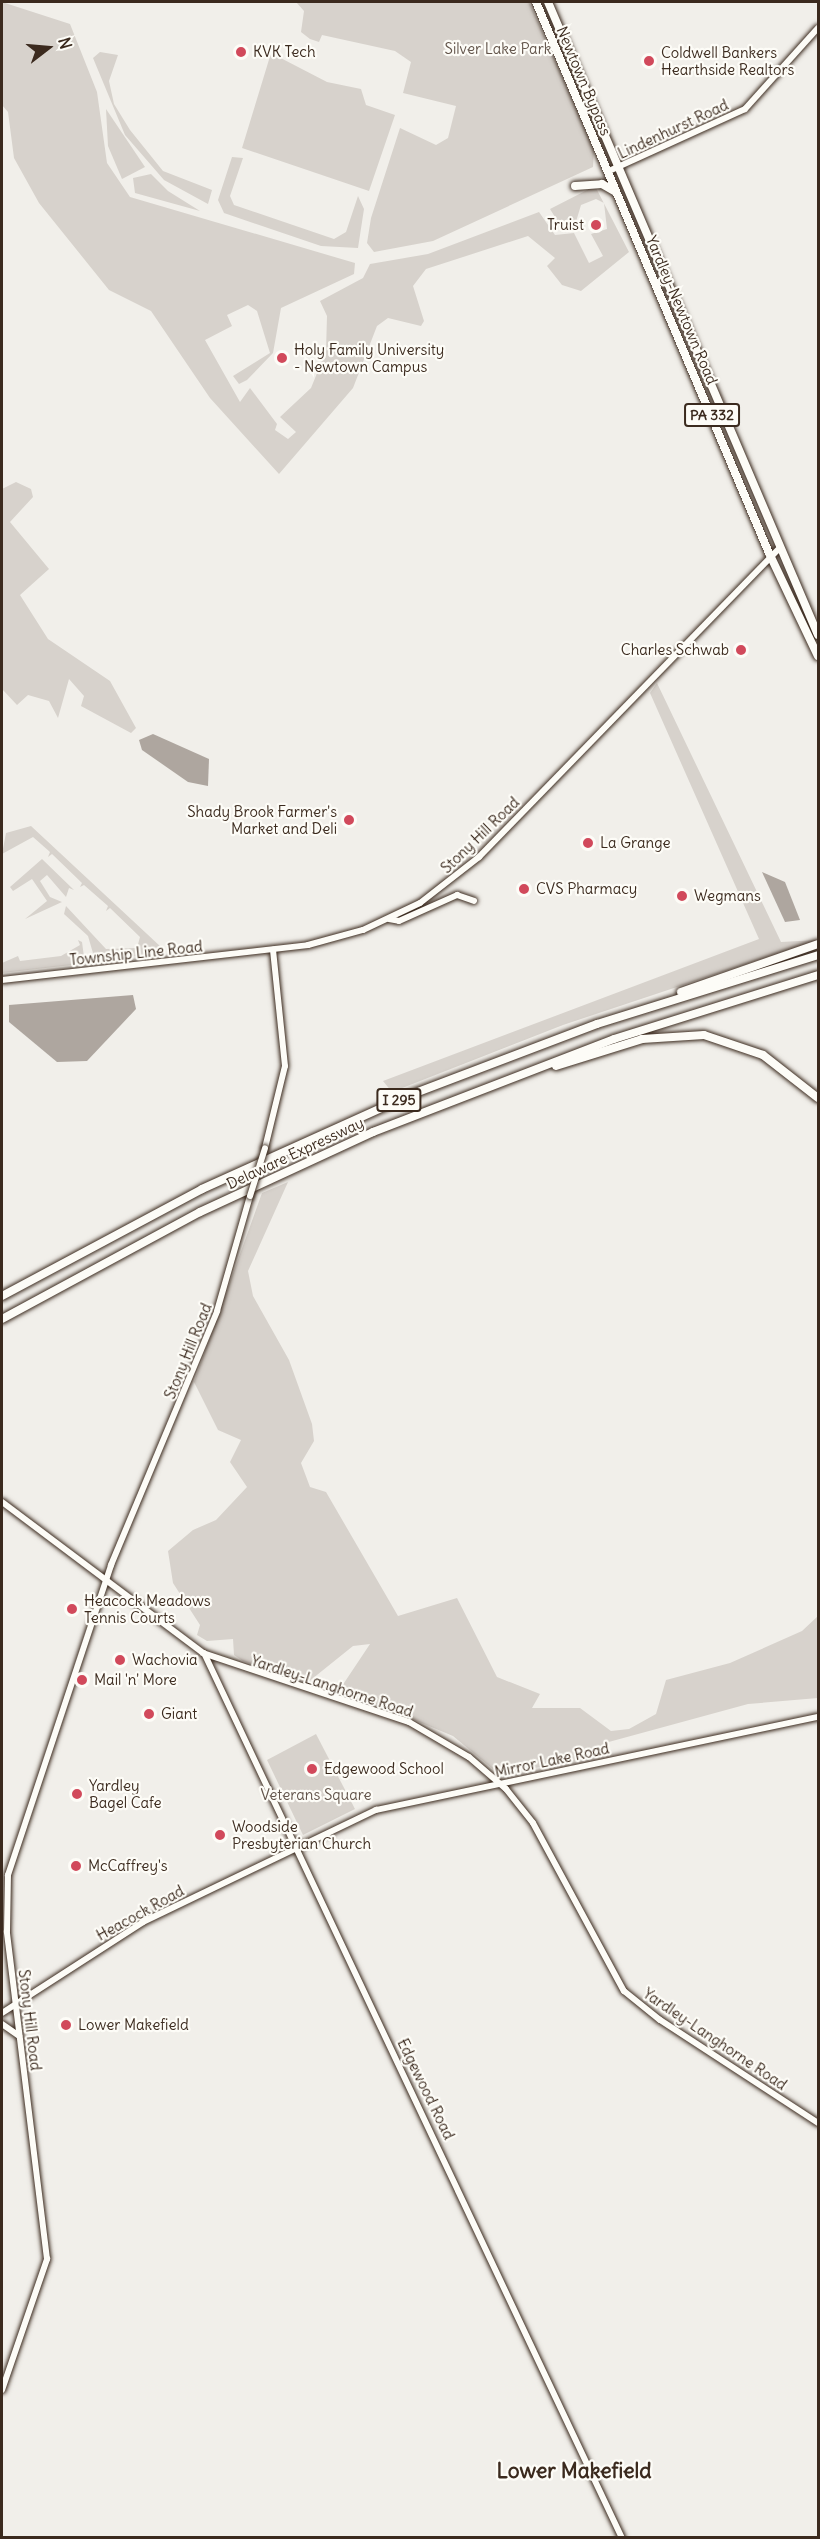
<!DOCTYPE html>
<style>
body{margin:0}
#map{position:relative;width:820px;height:2539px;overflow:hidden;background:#f1efea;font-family:Delius,sans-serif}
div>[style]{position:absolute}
.green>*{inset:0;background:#d7d2cc}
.water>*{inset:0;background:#aea69f}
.roads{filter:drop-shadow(0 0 2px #3b2a1e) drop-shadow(0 0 2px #3b2a1e)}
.secondary>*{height:6px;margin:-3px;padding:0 3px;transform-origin:3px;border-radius:3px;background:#fdfcf7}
.highway>*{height:8px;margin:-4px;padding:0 4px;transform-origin:4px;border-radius:4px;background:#fdfcf7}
.bridges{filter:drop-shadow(0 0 2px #3b2a1e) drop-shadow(0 0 2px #3b2a1e)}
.secondary-bridge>*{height:6px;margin:-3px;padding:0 3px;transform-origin:3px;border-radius:3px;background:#fdfcf7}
.dots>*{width:16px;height:16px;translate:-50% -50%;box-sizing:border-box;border:3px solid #fdfcf7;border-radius:50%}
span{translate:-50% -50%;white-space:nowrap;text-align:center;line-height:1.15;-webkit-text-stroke:4.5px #fdfcf7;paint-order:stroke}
.shield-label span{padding:2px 4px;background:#fdfcf7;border:2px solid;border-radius:4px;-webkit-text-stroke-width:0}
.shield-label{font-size:14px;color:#3b2a1e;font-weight:700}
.park-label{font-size:15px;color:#62544a}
.poi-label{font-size:15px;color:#3b2a1e}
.left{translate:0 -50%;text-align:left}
.right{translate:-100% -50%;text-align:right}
.street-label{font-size:15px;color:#3b2a1e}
.district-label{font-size:21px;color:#3b2a1e;font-weight:700}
.frame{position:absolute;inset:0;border:3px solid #3b2a1e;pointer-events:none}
.north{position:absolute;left:18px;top:18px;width:60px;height:60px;-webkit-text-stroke:4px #fdfcf7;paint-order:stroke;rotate:74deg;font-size:16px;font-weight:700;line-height:24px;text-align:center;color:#3b2a1e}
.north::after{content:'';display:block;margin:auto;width:21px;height:27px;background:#3b2a1e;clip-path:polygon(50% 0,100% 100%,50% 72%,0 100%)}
</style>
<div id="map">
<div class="green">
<div style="clip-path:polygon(2px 2px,70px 24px,97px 92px,107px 163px,130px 197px,355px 263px,354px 274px,281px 308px,273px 353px,247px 380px,239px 384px,233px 376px,270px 353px,257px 311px,248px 305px,227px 315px,232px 326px,205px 340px,240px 402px,250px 388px,277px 424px,275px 430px,288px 439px,296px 432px,280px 417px,311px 388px,326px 351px,327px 316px,320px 301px,363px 278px,370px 264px,428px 254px,539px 212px,555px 235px,574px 233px,589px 263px,603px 256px,591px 234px,607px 229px,604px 203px,596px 199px,581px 205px,575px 225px,563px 230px,550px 209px,595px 186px,629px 252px,581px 291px,562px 285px,547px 266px,555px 258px,528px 236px,426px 269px,413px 286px,424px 321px,421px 326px,388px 318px,377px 326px,353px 388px,279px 474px,210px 398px,151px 311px,109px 290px,39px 203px,14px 158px,8px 112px,2px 105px)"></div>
<div style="clip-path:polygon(296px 2px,529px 2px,594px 149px,593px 167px,433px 241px,374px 252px,367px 243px,371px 218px,400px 128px,436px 145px,448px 138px,456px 106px,403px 93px,411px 62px,395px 51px,322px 35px,319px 42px,310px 39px,301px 32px,304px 11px)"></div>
<div style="clip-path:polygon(100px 52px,118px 55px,109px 81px,114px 104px,130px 130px,163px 171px,212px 190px,208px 204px,164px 180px,125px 135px,93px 58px)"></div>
<div style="clip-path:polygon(271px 53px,327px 82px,361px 89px,366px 105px,395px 115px,369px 191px,242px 148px)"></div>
<div style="clip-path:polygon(106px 109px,145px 167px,122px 179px,108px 146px)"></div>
<div style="clip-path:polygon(232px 157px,243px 158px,230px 196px,234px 205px,334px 239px,346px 232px,358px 196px,364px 209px,358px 248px,321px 246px,224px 213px,218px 200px)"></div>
<div style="clip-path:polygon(151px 174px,168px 191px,200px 211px,135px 193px,133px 178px)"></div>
<div style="clip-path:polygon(16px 482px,31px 489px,33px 497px,10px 522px,49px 569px,20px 595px,48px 639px,110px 681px,136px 728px,131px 733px,81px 706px,84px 696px,69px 679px,58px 718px,49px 701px,28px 695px,17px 705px,2px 689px,2px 489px)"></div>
<div style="clip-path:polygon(657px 683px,781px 942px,818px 940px,563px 1025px,392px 1092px,383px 1081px,759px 939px,650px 693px)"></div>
<div style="clip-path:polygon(31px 826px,161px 947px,160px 954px,95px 960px,88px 936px,64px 914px,66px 906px,106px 949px,137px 948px,140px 937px,110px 908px,106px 911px,108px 906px,84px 885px,80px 887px,82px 883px,52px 854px,48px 857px,50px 852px,33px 837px,2px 854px,6px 833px)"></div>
<div style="clip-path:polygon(42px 859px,74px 890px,69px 888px,66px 897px,47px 875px,40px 881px,50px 897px,62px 902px,25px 919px,47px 901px,32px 879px,13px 891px,10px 887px)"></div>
<div style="clip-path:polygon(78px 940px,82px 942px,84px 957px,80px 964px,2px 973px,2px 963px,18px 956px,20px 961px,61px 956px,80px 945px)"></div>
<div style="clip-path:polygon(288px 1182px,248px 1271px,253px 1296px,289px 1360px,312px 1424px,314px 1441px,301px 1463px,310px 1487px,326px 1492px,398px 1616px,457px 1598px,497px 1677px,540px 1694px,532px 1708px,580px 1708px,611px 1731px,629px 1729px,656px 1714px,666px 1680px,730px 1663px,802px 1631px,818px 1616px,818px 1698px,748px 1704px,605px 1743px,587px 1759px,499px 1774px,453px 1736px,340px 1689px,370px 1644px,353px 1646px,307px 1683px,243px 1661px,234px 1655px,233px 1639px,207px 1641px,197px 1635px,200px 1625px,173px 1583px,168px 1551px,193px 1530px,216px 1520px,247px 1487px,230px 1462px,241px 1440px,218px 1430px,194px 1382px,262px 1193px)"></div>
<div style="clip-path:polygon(316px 1734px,355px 1809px,303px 1835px,267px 1760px)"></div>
</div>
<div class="water">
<div style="clip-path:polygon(153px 734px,209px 759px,208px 786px,188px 782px,142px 750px,139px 740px)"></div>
<div style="clip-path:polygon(762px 872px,785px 882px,800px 920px,785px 922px)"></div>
<div style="clip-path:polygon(133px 995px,136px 1009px,87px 1061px,57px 1062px,9px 1022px,9px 1005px)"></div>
</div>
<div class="roads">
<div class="secondary">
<div style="left:609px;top:171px;width:149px;rotate:-24.5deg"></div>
<div style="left:745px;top:109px;width:109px;rotate:-48deg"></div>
<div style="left:389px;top:919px;width:10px;rotate:11deg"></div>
<div style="left:399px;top:921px;width:64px;rotate:-24.1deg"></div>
<div style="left:457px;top:895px;width:18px;rotate:19deg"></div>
<div style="left:2px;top:980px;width:308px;rotate:-6.5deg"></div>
<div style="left:308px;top:945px;width:57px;rotate:-15.3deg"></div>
<div style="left:363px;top:930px;width:63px;rotate:-25.3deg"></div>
<div style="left:420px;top:903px;width:75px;rotate:-37.9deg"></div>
<div style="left:479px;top:857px;width:429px;rotate:-45.8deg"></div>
<div style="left:265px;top:1148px;width:84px;rotate:-76.3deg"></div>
<div style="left:285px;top:1066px;width:117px;rotate:-95.9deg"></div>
<div style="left:2px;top:1502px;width:251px;rotate:36.9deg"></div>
<div style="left:203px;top:1653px;width:217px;rotate:18.5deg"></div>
<div style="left:409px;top:1722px;width:69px;rotate:30.3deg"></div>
<div style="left:469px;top:1757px;width:49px;rotate:40.9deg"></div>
<div style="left:506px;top:1789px;width:43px;rotate:51.5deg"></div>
<div style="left:533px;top:1823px;width:191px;rotate:61.6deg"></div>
<div style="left:624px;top:1991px;width:46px;rotate:38.9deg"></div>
<div style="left:660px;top:2020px;width:189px;rotate:33.1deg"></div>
<div style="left:204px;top:1653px;width:979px;rotate:64.72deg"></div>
<div style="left:2px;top:2013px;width:168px;rotate:-32.8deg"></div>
<div style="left:143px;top:1922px;width:259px;rotate:-25.7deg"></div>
<div style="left:376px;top:1810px;width:452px;rotate:-11.9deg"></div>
<div style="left:2px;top:2024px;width:21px;rotate:35deg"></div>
<div style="left:2px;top:2390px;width:139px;rotate:-71deg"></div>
<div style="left:47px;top:2259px;width:330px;rotate:-97deg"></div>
<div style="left:7px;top:1931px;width:56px;rotate:-89deg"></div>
<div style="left:8px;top:1875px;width:327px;rotate:-71.6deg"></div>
<div style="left:111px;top:1565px;width:275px;rotate:-67.3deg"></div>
<div style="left:217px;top:1311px;width:120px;rotate:-74deg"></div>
</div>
<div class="highway">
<div style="left:536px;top:2px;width:598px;rotate:67.08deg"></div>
<div style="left:769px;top:553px;width:114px;rotate:64.6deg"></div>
<div style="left:548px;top:2px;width:688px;rotate:66.9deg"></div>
<div style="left:575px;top:186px;width:27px;rotate:-4deg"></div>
<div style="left:602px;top:184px;width:16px;rotate:30deg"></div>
<div style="left:681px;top:992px;width:145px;rotate:-19.3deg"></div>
<div style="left:556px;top:1066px;width:90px;rotate:-17.4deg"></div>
<div style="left:642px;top:1039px;width:62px;rotate:-3.7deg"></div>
<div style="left:704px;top:1035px;width:62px;rotate:18.7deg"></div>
<div style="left:763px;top:1055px;width:70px;rotate:38deg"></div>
<div style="left:2px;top:1296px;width:227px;rotate:-28.1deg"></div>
<div style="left:202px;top:1189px;width:228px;rotate:-24.3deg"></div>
<div style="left:410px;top:1095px;width:200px;rotate:-20.8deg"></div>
<div style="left:597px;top:1024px;width:232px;rotate:-17.3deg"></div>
<div style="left:2px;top:1319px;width:225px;rotate:-28.4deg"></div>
<div style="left:200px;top:1212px;width:191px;rotate:-24.8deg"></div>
<div style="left:373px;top:1132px;width:258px;rotate:-21.1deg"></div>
<div style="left:614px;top:1039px;width:214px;rotate:-17.4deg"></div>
</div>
</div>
<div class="bridges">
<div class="secondary-bridge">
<div style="left:250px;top:1196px;width:50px;rotate:-72.6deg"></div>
</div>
</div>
<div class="dots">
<div style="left:241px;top:52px;background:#d1495b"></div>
<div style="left:649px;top:61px;background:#d1495b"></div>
<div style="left:596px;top:225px;background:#d1495b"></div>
<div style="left:282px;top:358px;background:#d1495b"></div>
<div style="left:741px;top:650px;background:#d1495b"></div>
<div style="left:349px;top:820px;background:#d1495b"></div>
<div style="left:588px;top:843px;background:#d1495b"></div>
<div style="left:524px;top:889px;background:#d1495b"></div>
<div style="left:682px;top:896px;background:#d1495b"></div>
<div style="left:72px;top:1609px;background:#d1495b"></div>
<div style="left:120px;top:1660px;background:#d1495b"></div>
<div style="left:82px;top:1680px;background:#d1495b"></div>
<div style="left:149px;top:1714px;background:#d1495b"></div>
<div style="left:312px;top:1769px;background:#d1495b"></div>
<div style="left:77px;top:1794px;background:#d1495b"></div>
<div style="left:220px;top:1835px;background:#d1495b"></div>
<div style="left:76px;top:1866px;background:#d1495b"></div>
<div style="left:66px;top:2025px;background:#d1495b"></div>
</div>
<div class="shield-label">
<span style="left:712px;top:415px">PA 332</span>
<span style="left:399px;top:1100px">I 295</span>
</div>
<div class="park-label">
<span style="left:498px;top:49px">Silver Lake Park</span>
<span style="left:316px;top:1795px">Veterans Square</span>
</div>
<div class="poi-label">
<span class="left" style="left:253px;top:52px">KVK Tech</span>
<span class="left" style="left:661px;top:61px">Coldwell Bankers<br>Hearthside Realtors</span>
<span class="right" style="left:584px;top:225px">Truist</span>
<span class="left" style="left:294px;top:358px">Holy Family University<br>- Newtown Campus</span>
<span class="right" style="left:729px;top:650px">Charles Schwab</span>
<span class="right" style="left:337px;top:820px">Shady Brook Farmer's<br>Market and Deli</span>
<span class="left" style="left:600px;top:843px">La Grange</span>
<span class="left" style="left:536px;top:889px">CVS Pharmacy</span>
<span class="left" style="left:694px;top:896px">Wegmans</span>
<span class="left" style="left:84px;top:1609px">Heacock Meadows<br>Tennis Courts</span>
<span class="left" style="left:132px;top:1660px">Wachovia</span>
<span class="left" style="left:94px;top:1680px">Mail 'n' More</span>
<span class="left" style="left:161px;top:1714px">Giant</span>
<span class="left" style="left:324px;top:1769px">Edgewood School</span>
<span class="left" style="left:89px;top:1794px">Yardley<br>Bagel Cafe</span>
<span class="left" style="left:232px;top:1835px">Woodside<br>Presbyterian Church</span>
<span class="left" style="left:88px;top:1866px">McCaffrey's</span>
<span class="left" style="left:78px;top:2025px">Lower Makefield</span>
</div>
<div class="street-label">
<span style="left:584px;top:81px;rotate:67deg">Newtown Bypass</span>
<span style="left:673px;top:129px;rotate:-25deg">Lindenhurst Road</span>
<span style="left:682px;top:310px;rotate:67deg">Yardley-Newtown Road</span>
<span style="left:480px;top:835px;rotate:-44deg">Stony Hill Road</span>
<span style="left:136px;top:953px;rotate:-6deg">Township Line Road</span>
<span style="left:295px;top:1153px;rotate:-25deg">Delaware Expressway</span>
<span style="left:188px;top:1351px;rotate:-68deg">Stony Hill Road</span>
<span style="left:332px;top:1686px;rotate:18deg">Yardley-Langhorne Road</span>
<span style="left:552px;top:1760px;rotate:-12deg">Mirror Lake Road</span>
<span style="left:140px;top:1913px;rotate:-29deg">Heacock Road</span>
<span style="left:30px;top:2020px;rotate:83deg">Stony Hill Road</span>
<span style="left:715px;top:2039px;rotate:34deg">Yardley-Langhorne Road</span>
<span style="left:426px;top:2089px;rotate:64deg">Edgewood Road</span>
</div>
<div class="district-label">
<span style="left:574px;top:2471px">Lower Makefield</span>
</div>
<div class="frame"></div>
<div class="north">N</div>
</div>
